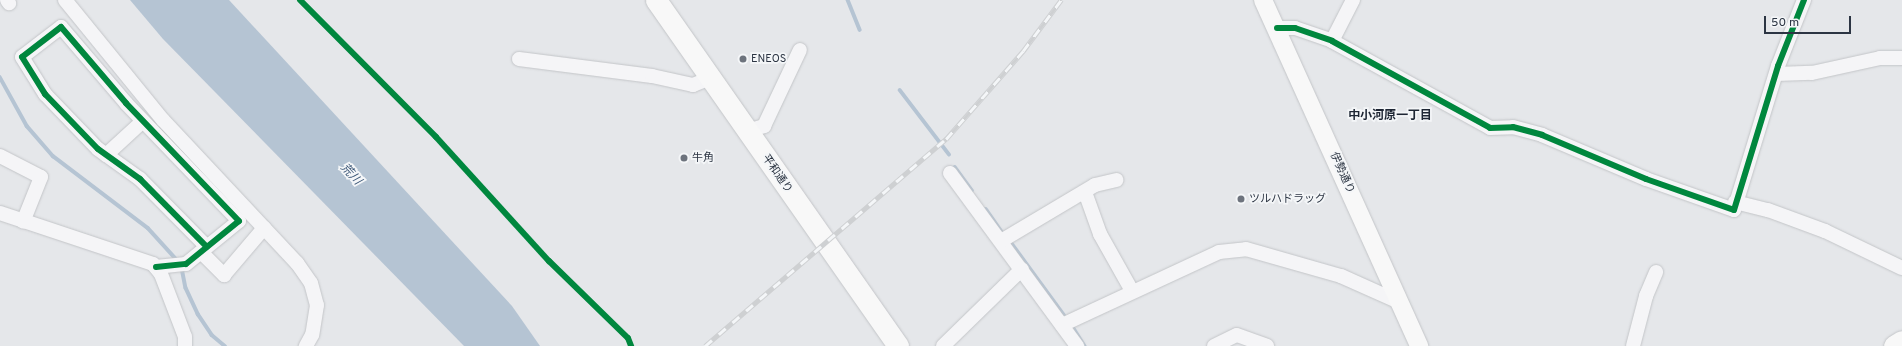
<!DOCTYPE html>
<meta charset="utf-8">
<style>
body{margin:0}
#map{position:relative;width:1902px;height:346px;overflow:hidden;background:#e5e7ea;font-family:Overpass,"Noto Sans JP",sans-serif}
div>[style]{position:absolute}
.water>*{inset:0;background:#b5c4d3}
.stream>*{height:3.5px;margin:-1.75px;padding:0 1.75px;transform-origin:1.75px;border-radius:1.75px;background:#b5c4d3}
.roads{filter:drop-shadow(0 0 1px #c3c5c8) drop-shadow(0 0 1px #c3c5c8)}
.minor>*{height:14px;margin:-7px;padding:0 7px;transform-origin:7px;border-radius:7px;background:#f5f5f7}
.major>*{height:18px;margin:-9px;padding:0 9px;transform-origin:9px;border-radius:9px;background:#f8f8f8}
.highway>*{height:21px;margin:-10.5px;padding:0 10.5px;transform-origin:10.5px;border-radius:10.5px;background:#f8f8f8}
.rail>*{height:4.5px;margin-top:-2.25px;transform-origin:0;background:repeating-linear-gradient(90deg,#f4f6f8 0 9px,#ced0d2 0 18px);box-sizing:border-box;border-block:1px solid #ced0d2}
.cycleway>*{height:6px;margin:-3px;padding:0 3px;transform-origin:3px;border-radius:3px;background:#00873e}
.dots>*{width:11px;height:11px;translate:-50% -50%;box-sizing:border-box;border:2px solid #f4f6f8;border-radius:50%}
span{translate:-50% -50%;white-space:nowrap;text-align:center;line-height:1.15;-webkit-text-stroke:3.5px #f4f6f8;paint-order:stroke}
.poi-label{font-size:11px;color:#2c3543}
.left{translate:0 -50%;text-align:left}
.street-label{font-size:11px;color:#2c3543}
.neighbourhood-label{font-size:12px;color:#1e2634;font-weight:700}
.water-label{font-size:12px;color:#385475;font-style:italic}
.scale{position:absolute;left:1764px;top:16px;width:87px;height:18px;box-sizing:border-box;border:2px solid #2c3543;border-top:0;padding-left:5px;font-size:12px;line-height:14px;white-space:nowrap;color:#2c3543;-webkit-text-stroke:3px #f4f6f8;paint-order:stroke}
</style>
<div id="map">
<div class="water">
<div style="clip-path:polygon(130px 0,229px 0,512px 306px,540px 346px,464px 346px,163px 39px)"></div>
</div>
<div class="stream">
<div style="left:848px;top:0;width:32px;rotate:68deg"></div>
<div style="left:0;top:77px;width:56px;rotate:61.1deg"></div>
<div style="left:27px;top:126px;width:40px;rotate:49deg"></div>
<div style="left:53px;top:156px;width:119px;rotate:37.2deg"></div>
<div style="left:148px;top:228px;width:45px;rotate:47.7deg"></div>
<div style="left:900px;top:90px;width:81px;rotate:52.6deg"></div>
<div style="left:955px;top:167px;width:29px;rotate:54deg"></div>
<div style="left:986px;top:209px;width:29px;rotate:55deg"></div>
<div style="left:1010px;top:241px;width:97px;rotate:53.8deg"></div>
<div style="left:182px;top:268px;width:20px;rotate:79deg"></div>
<div style="left:186px;top:288px;width:29px;rotate:65deg"></div>
<div style="left:198px;top:314px;width:25px;rotate:56deg"></div>
<div style="left:212px;top:335px;width:17px;rotate:40deg"></div>
<div style="left:1071px;top:324px;width:26px;rotate:58deg"></div>
</div>
<div class="roads">
<div class="minor">
<div style="left:7px;top:0;width:4px;rotate:56deg"></div>
<div style="left:65px;top:0;width:155px;rotate:50.8deg"></div>
<div style="left:163px;top:120px;width:196px;rotate:46.9deg"></div>
<div style="left:297px;top:263px;width:24px;rotate:55deg"></div>
<div style="left:311px;top:283px;width:23px;rotate:75deg"></div>
<div style="left:317px;top:305px;width:30px;rotate:99deg"></div>
<div style="left:312px;top:335px;width:13px;rotate:119deg"></div>
<div style="left:1277px;top:28px;width:18px"></div>
<div style="left:1295px;top:28px;width:39px;rotate:19deg"></div>
<div style="left:1332px;top:41px;width:180px;rotate:28.8deg"></div>
<div style="left:1490px;top:128px;width:23px;rotate:-2deg"></div>
<div style="left:1513px;top:127px;width:30px;rotate:15deg"></div>
<div style="left:1542px;top:135px;width:113px;rotate:22.9deg"></div>
<div style="left:1646px;top:179px;width:93px;rotate:19.4deg"></div>
<div style="left:1734px;top:210px;width:151px;rotate:-73deg"></div>
<div style="left:1778px;top:66px;width:71px;rotate:-68.5deg"></div>
<div style="left:1332px;top:41px;width:46px;rotate:-62.9deg"></div>
<div style="left:519px;top:59px;width:134px;rotate:7.3deg"></div>
<div style="left:652px;top:76px;width:42px;rotate:12.4deg"></div>
<div style="left:693px;top:85px;width:18px;rotate:-22deg"></div>
<div style="left:1776px;top:74px;width:36px;rotate:-2deg"></div>
<div style="left:1812px;top:73px;width:70px;rotate:-12.4deg"></div>
<div style="left:1880px;top:58px;width:22px"></div>
<div style="left:747px;top:131px;width:18px;rotate:-16deg"></div>
<div style="left:764px;top:126px;width:84px;rotate:-64.7deg"></div>
<div style="left:106px;top:155px;width:50px;rotate:-42.6deg"></div>
<div style="left:0;top:156px;width:46px;rotate:27.1deg"></div>
<div style="left:41px;top:177px;width:48px;rotate:111.8deg"></div>
<div style="left:950px;top:173px;width:215px;rotate:53.7deg"></div>
<div style="left:1085px;top:192px;width:45px;rotate:70.3deg"></div>
<div style="left:1100px;top:234px;width:65px;rotate:60.7deg"></div>
<div style="left:1735px;top:202px;width:34px;rotate:14deg"></div>
<div style="left:1768px;top:210px;width:61px;rotate:20.2deg"></div>
<div style="left:1825px;top:231px;width:85px;rotate:25.7deg"></div>
<div style="left:0;top:213px;width:161px;rotate:18.4deg"></div>
<div style="left:153px;top:264px;width:13px;rotate:51deg"></div>
<div style="left:161px;top:274px;width:67px;rotate:69.1deg"></div>
<div style="left:185px;top:337px;width:9px;rotate:90deg"></div>
<div style="left:1001px;top:241px;width:109px;rotate:-30.8deg"></div>
<div style="left:1095px;top:185px;width:22px;rotate:-13deg"></div>
<div style="left:201px;top:252px;width:33px;rotate:45deg"></div>
<div style="left:224px;top:275px;width:62px;rotate:-49.6deg"></div>
<div style="left:156px;top:267px;width:30px;rotate:-6deg"></div>
<div style="left:186px;top:264px;width:68px;rotate:-39.1deg"></div>
<div style="left:239px;top:221px;width:163px;rotate:-133.8deg"></div>
<div style="left:126px;top:103px;width:100px;rotate:-130.5deg"></div>
<div style="left:61px;top:27px;width:49px;rotate:142.4deg"></div>
<div style="left:22px;top:57px;width:44px;rotate:58.1deg"></div>
<div style="left:45px;top:94px;width:76px;rotate:46.1deg"></div>
<div style="left:98px;top:149px;width:52px;rotate:35.5deg"></div>
<div style="left:140px;top:179px;width:95px;rotate:45.4deg"></div>
<div style="left:1062px;top:325px;width:173px;rotate:-24.9deg"></div>
<div style="left:1219px;top:252px;width:27px;rotate:-6deg"></div>
<div style="left:1246px;top:249px;width:99px;rotate:15.9deg"></div>
<div style="left:1341px;top:276px;width:64px;rotate:24.1deg"></div>
<div style="left:943px;top:346px;width:110px;rotate:-44.3deg"></div>
<div style="left:1214px;top:346px;width:25px;rotate:-26deg"></div>
<div style="left:1237px;top:335px;width:32px;rotate:20deg"></div>
<div style="left:1633px;top:346px;width:52px;rotate:-75.4deg"></div>
<div style="left:1646px;top:296px;width:26px;rotate:-67deg"></div>
</div>
<div class="major">
<div style="left:1263px;top:0;width:380px;rotate:65.7deg"></div>
</div>
<div class="highway">
<div style="left:656px;top:0;width:422px;rotate:55deg"></div>
<div style="left:1894px;top:346px;width:9px;rotate:-32deg"></div>
</div>
</div>
<div class="rail">
<div style="left:705px;top:346px;width:318px;rotate:-40.7deg"></div>
<div style="left:946px;top:139px;width:117px;rotate:-48.8deg"></div>
<div style="left:1023px;top:51px;width:64px;rotate:-53.3deg"></div>
</div>
<div class="cycleway">
<div style="left:300px;top:0;width:193px;rotate:45.2deg"></div>
<div style="left:436px;top:137px;width:168px;rotate:47.7deg"></div>
<div style="left:549px;top:261px;width:110px;rotate:44.3deg"></div>
<div style="left:628px;top:338px;width:9px;rotate:69deg"></div>
<div style="left:1277px;top:28px;width:18px"></div>
<div style="left:1295px;top:28px;width:39px;rotate:19deg"></div>
<div style="left:1332px;top:41px;width:180px;rotate:28.8deg"></div>
<div style="left:1490px;top:128px;width:23px;rotate:-2deg"></div>
<div style="left:1513px;top:127px;width:30px;rotate:15deg"></div>
<div style="left:1542px;top:135px;width:113px;rotate:22.9deg"></div>
<div style="left:1646px;top:179px;width:93px;rotate:19.4deg"></div>
<div style="left:1734px;top:210px;width:151px;rotate:-73deg"></div>
<div style="left:1778px;top:66px;width:71px;rotate:-68.5deg"></div>
<div style="left:156px;top:267px;width:30px;rotate:-6deg"></div>
<div style="left:186px;top:264px;width:68px;rotate:-39.1deg"></div>
<div style="left:239px;top:221px;width:163px;rotate:-133.8deg"></div>
<div style="left:126px;top:103px;width:100px;rotate:-130.5deg"></div>
<div style="left:61px;top:27px;width:49px;rotate:142.4deg"></div>
<div style="left:22px;top:57px;width:44px;rotate:58.1deg"></div>
<div style="left:45px;top:94px;width:76px;rotate:46.1deg"></div>
<div style="left:98px;top:149px;width:52px;rotate:35.5deg"></div>
<div style="left:140px;top:179px;width:95px;rotate:45.4deg"></div>
</div>
<div class="dots">
<div style="left:743px;top:59px;background:#6d737d"></div>
<div style="left:684px;top:158px;background:#6d737d"></div>
<div style="left:1241px;top:199px;background:#6d737d"></div>
</div>
<div class="poi-label">
<span class="left" style="left:751px;top:59px">ENEOS</span>
<span class="left" style="left:692px;top:158px">牛角</span>
<span class="left" style="left:1249px;top:199px">ツルハドラッグ</span>
</div>
<div class="street-label">
<span style="left:1342px;top:173px;rotate:66deg">伊勢通り</span>
<span style="left:777px;top:174px;rotate:55deg">平和通り</span>
</div>
<div class="neighbourhood-label">
<span style="left:1390px;top:117px">中小河原一丁目</span>
</div>
<div class="water-label">
<span style="left:350px;top:175px;rotate:47deg">荒川</span>
</div>
<div class="scale">50 m</div>
</div>
